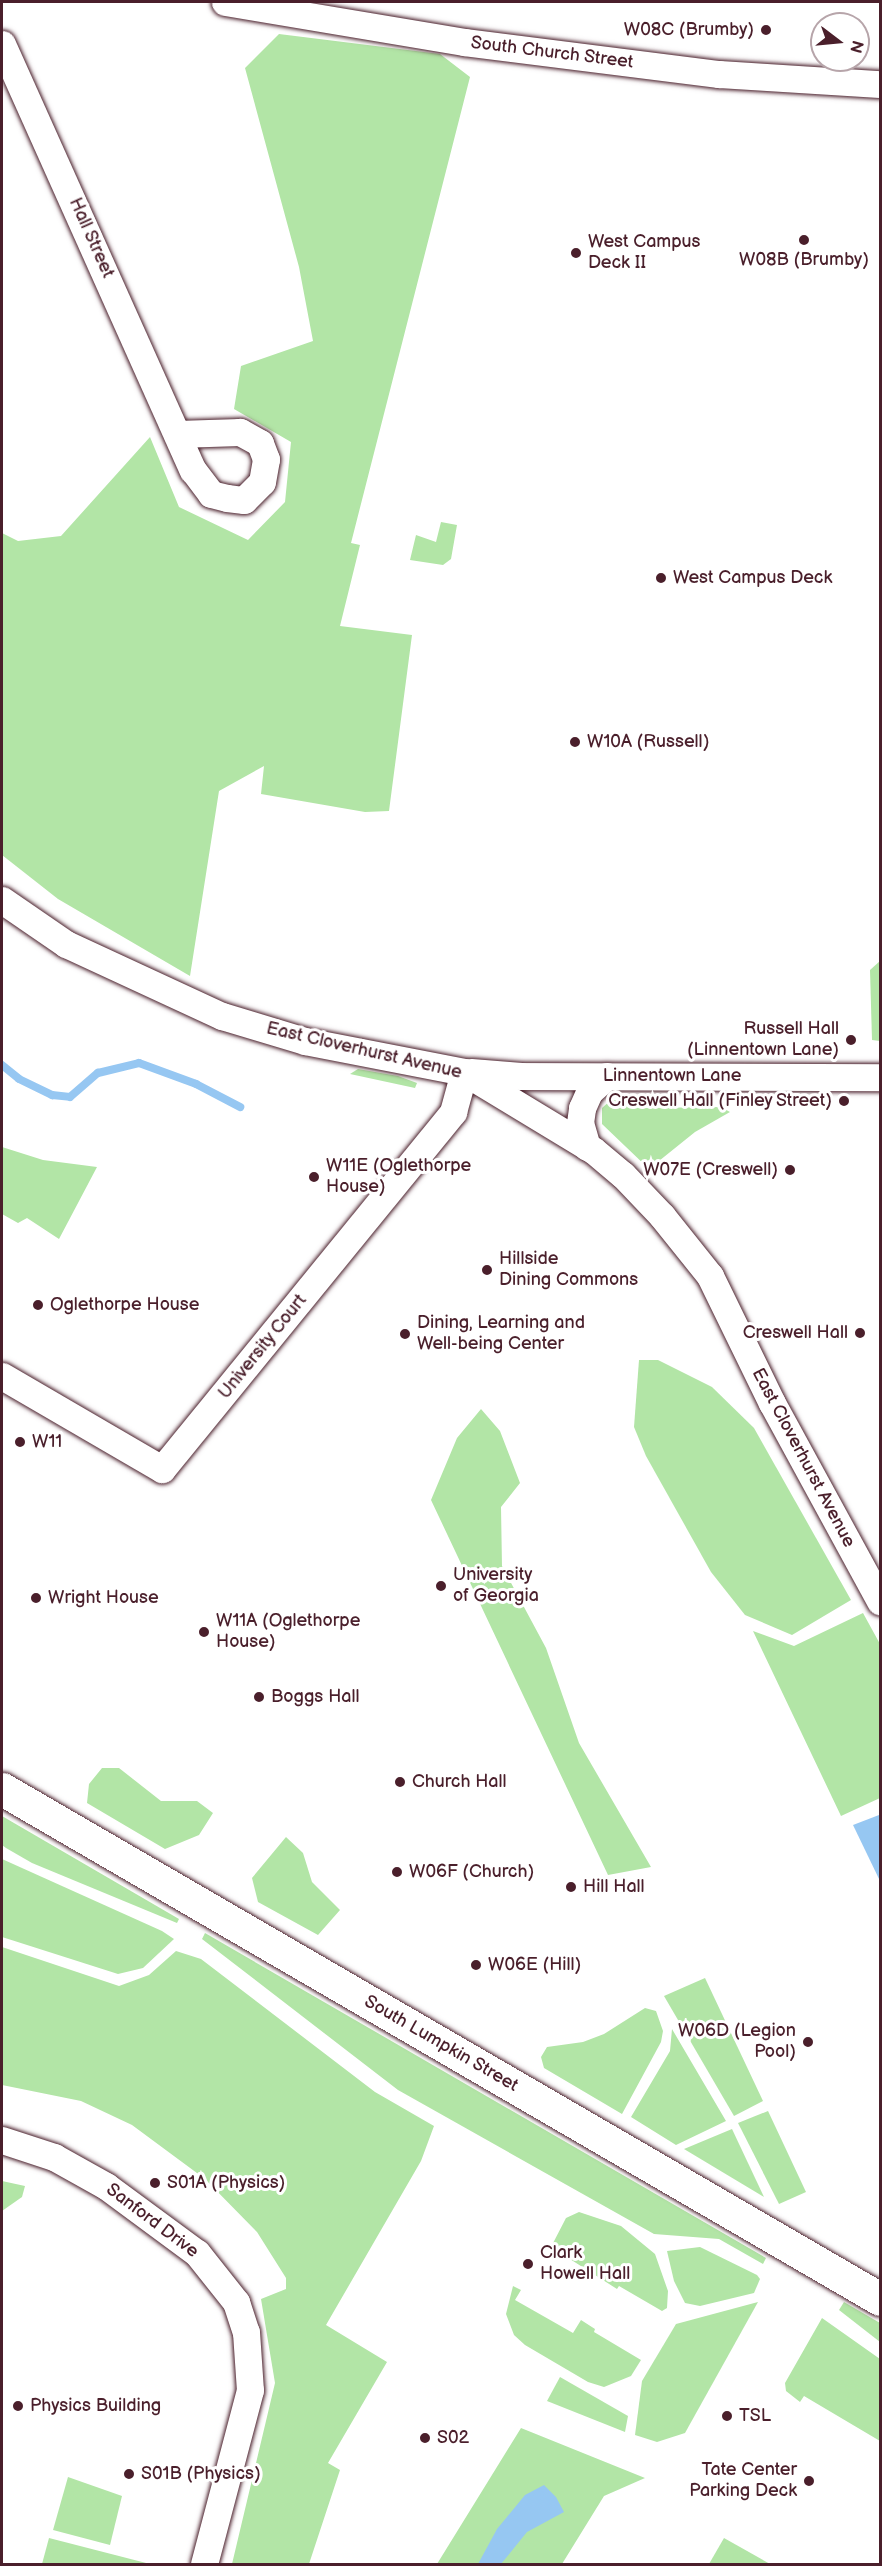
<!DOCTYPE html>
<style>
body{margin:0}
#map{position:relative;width:882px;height:2566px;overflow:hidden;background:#fff;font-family:"Balsamiq Sans",sans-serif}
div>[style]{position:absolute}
.green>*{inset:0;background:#b2e5a6}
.water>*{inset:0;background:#96c7f2}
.stream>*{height:8px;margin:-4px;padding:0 4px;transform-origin:4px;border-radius:4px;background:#96c7f2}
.roads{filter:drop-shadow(0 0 2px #4a1f2b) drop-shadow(0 0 2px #4a1f2b)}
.street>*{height:27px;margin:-13.5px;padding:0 13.5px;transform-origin:13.5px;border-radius:13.5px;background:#fff}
.secondary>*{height:33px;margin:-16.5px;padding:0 16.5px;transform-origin:16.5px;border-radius:16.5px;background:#fff}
.dots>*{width:16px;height:16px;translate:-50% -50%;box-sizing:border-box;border:3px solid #fff;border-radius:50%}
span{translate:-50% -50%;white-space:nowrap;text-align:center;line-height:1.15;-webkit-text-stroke:6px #fff;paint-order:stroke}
.poi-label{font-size:18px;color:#4a1f2b}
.right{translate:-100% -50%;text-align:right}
.left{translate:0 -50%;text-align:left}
.street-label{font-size:18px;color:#4a1f2b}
.frame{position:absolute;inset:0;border:3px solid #4a1f2b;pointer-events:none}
.north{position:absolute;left:810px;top:12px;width:60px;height:60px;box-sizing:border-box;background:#fff;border:2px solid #b7a5aa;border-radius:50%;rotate:106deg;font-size:16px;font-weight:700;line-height:24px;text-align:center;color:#4a1f2b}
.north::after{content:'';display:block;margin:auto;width:21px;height:27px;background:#4a1f2b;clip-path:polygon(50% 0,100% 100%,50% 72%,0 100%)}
</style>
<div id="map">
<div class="green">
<div style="clip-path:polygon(279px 34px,440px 54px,470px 77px,351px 543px,360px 545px,340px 626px,412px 635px,389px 811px,365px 812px,261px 794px,264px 766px,219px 791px,190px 976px,58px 899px,2px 855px,2px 533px,18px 541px,61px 536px,150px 437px,179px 507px,248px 540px,285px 502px,291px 442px,234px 409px,241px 366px,313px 341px,299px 267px,245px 68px)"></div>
<div style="clip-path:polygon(441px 522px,457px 525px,451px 559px,443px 565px,410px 560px,416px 535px,436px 542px)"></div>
<div style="clip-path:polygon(880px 961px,880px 1041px,872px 1040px,870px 970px)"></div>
<div style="clip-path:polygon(358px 1069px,398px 1076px,417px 1083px,415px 1088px,350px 1074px)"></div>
<div style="clip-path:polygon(611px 1100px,633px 1102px,644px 1108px,721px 1107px,730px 1112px,695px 1132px,649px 1169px,602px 1124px,602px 1108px)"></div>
<div style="clip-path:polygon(2px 1147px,43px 1160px,97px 1167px,59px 1239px,27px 1218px,18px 1223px,2px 1214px)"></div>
<div style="clip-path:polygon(639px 1360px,658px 1360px,712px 1387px,754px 1428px,851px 1600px,792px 1635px,745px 1615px,711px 1572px,646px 1456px,634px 1427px)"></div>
<div style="clip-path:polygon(481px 1409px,500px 1431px,520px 1483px,501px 1507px,502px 1566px,546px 1648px,579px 1743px,651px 1867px,608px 1875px,431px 1500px,457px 1438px)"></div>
<div style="clip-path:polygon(863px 1613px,880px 1644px,880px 1798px,841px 1816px,753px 1631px,794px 1646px)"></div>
<div style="clip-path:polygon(102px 1768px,119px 1768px,161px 1801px,197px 1801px,213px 1813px,199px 1835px,165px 1849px,87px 1803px,89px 1784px)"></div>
<div style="clip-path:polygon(2px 1816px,179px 1919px,177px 1923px,32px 1863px,6px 1848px,2px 1845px)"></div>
<div style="clip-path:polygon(286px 1837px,303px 1853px,312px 1882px,340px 1910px,318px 1935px,258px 1902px,252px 1878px)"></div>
<div style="clip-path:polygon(2px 1859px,162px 1931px,174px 1939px,143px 1968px,118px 1974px,2px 1937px)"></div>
<div style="clip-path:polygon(205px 1933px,766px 2258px,763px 2264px,719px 2239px,654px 2234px,398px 2090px,202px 1939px)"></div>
<div style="clip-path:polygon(2px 1947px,119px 1986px,149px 1975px,176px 1951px,201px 1959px,375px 2092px,434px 2126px,421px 2161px,326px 2325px,387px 2362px,328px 2463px,340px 2470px,309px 2564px,232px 2564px,275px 2383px,261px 2299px,286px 2289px,286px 2278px,257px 2232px,205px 2179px,132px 2125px,81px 2101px,2px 2085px)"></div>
<div style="clip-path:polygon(705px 1978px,763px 2101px,734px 2116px,664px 1996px)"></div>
<div style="clip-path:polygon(645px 2008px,656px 2011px,663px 2031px,661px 2042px,622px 2114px,544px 2068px,541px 2057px,547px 2047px,583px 2042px,604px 2034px)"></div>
<div style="clip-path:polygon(672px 2029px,726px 2121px,676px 2145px,631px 2117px,670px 2051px)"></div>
<div style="clip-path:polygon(768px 2111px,806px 2192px,779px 2204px,738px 2123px)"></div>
<div style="clip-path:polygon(732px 2129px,764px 2197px,684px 2149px)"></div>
<div style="clip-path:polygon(2px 2181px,25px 2186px,22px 2197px,2px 2211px)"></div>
<div style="clip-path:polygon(579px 2212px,621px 2226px,655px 2254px,668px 2291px,667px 2308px,662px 2311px,619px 2286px,617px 2289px,551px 2247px,566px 2218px)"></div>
<div style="clip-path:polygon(700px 2247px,757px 2275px,760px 2279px,754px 2293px,700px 2306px,685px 2303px,674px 2281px,667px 2251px)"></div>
<div style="clip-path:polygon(513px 2286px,521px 2290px,515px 2300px,573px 2333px,581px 2320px,595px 2329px,594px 2332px,641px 2360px,631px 2376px,604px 2387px,588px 2382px,525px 2345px,514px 2335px,506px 2314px)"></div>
<div style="clip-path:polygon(758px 2302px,685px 2433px,657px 2442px,635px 2435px,642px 2381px,676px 2324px)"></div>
<div style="clip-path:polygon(844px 2302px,880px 2323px,880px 2342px,839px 2310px)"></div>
<div style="clip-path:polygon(822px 2318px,880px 2359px,880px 2441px,804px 2396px,800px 2402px,786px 2391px,785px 2383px)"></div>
<div style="clip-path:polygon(560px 2377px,628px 2416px,625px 2432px,547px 2401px)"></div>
<div style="clip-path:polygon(521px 2428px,645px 2478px,604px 2496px,562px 2564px,437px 2564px)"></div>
<div style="clip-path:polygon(68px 2477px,122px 2496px,110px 2545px,53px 2530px)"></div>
<div style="clip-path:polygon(49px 2538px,150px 2564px,42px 2564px)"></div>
<div style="clip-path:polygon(724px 2538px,770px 2564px,709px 2564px)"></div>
</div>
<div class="water">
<div style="clip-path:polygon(879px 1815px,880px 1819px,880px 1881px,853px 1825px)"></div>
<div style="clip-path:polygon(544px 2485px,556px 2497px,564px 2512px,527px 2532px,501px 2564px,478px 2564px,497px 2529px,525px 2495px)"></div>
</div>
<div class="stream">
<div style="left:2px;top:1065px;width:22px;rotate:39deg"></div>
<div style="left:19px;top:1079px;width:37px;rotate:26deg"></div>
<div style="left:52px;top:1095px;width:18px;rotate:6deg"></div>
<div style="left:70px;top:1097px;width:37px;rotate:-41deg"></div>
<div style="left:98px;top:1073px;width:42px;rotate:-13.7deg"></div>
<div style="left:139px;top:1063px;width:61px;rotate:20.2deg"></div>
<div style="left:196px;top:1084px;width:50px;rotate:27.6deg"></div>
</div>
<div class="roads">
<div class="street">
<div style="left:225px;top:2px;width:242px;rotate:9.5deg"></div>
<div style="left:464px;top:42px;width:257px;rotate:7.2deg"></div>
<div style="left:719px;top:74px;width:161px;rotate:3.6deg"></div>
<div style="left:2px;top:44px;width:467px;rotate:65.9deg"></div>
<div style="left:193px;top:470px;width:30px;rotate:53deg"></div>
<div style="left:211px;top:494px;width:16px;rotate:14deg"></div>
<div style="left:227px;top:498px;width:17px;rotate:7deg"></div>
<div style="left:244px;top:500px;width:25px;rotate:-45deg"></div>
<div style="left:262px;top:482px;width:23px;rotate:-80deg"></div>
<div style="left:266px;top:459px;width:17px;rotate:-111deg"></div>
<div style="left:260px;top:443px;width:23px;rotate:-151deg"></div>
<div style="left:240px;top:432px;width:63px;rotate:178.2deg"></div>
<div style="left:2px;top:900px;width:78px;rotate:34.5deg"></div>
<div style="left:66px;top:944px;width:172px;rotate:24.8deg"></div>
<div style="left:222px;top:1016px;width:87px;rotate:16.8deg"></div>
<div style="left:305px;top:1041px;width:162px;rotate:11deg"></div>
<div style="left:464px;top:1072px;width:151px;rotate:31.2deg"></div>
<div style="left:593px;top:1150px;width:39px;rotate:40deg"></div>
<div style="left:623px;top:1175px;width:57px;rotate:46.4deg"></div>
<div style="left:662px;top:1216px;width:77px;rotate:51.3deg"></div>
<div style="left:710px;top:1276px;width:141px;rotate:64deg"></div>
<div style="left:772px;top:1403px;width:226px;rotate:61.4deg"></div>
<div style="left:471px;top:1072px;width:50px;rotate:4.6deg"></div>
<div style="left:521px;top:1076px;width:359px;rotate:0.2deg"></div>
<div style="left:587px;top:1147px;width:25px;rotate:-106deg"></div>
<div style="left:580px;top:1123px;width:15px;rotate:-82deg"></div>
<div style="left:582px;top:1108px;width:17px;rotate:-66deg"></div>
<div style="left:589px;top:1092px;width:24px;rotate:-42deg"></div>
<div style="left:2px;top:1376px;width:185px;rotate:30.2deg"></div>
<div style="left:162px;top:1469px;width:461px;rotate:-50.8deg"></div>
<div style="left:453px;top:1112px;width:41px;rotate:-74.6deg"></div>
<div style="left:2px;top:2140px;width:55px;rotate:18.1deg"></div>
<div style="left:54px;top:2157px;width:60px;rotate:29.1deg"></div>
<div style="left:106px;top:2186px;width:113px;rotate:36.4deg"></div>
<div style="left:197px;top:2253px;width:63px;rotate:51.5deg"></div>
<div style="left:236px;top:2302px;width:32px;rotate:72deg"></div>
<div style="left:246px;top:2332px;width:58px;rotate:86.1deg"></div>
<div style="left:250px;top:2390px;width:180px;rotate:104.8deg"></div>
</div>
<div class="secondary">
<div style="left:2px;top:1789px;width:1015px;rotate:30.15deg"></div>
</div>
</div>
<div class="dots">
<div style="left:766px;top:30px;background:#4a1f2b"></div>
<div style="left:804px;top:240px;background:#4a1f2b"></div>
<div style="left:576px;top:253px;background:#4a1f2b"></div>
<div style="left:661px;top:578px;background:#4a1f2b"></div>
<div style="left:575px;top:742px;background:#4a1f2b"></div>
<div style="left:851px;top:1040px;background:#4a1f2b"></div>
<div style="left:844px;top:1101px;background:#4a1f2b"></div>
<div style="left:790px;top:1170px;background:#4a1f2b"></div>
<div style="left:314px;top:1177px;background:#4a1f2b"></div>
<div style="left:487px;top:1270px;background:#4a1f2b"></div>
<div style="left:38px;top:1305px;background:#4a1f2b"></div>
<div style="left:860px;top:1333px;background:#4a1f2b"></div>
<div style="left:405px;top:1334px;background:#4a1f2b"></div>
<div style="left:20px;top:1442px;background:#4a1f2b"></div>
<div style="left:441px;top:1586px;background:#4a1f2b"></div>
<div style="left:36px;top:1598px;background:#4a1f2b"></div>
<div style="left:204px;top:1632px;background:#4a1f2b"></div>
<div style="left:259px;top:1697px;background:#4a1f2b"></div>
<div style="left:400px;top:1782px;background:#4a1f2b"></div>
<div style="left:397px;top:1872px;background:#4a1f2b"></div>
<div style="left:571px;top:1887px;background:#4a1f2b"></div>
<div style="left:476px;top:1965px;background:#4a1f2b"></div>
<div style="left:808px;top:2042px;background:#4a1f2b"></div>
<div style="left:155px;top:2183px;background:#4a1f2b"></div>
<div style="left:528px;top:2264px;background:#4a1f2b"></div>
<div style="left:18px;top:2406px;background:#4a1f2b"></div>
<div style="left:727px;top:2416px;background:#4a1f2b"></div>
<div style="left:425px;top:2438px;background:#4a1f2b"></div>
<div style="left:129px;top:2474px;background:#4a1f2b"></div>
<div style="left:809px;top:2481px;background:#4a1f2b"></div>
</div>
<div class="poi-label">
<span class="right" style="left:754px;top:30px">W08C (Brumby)</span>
<span class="left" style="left:588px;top:253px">West Campus<br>Deck II</span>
<span style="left:804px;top:260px">W08B (Brumby)</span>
<span class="left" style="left:673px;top:578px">West Campus Deck</span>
<span class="left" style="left:587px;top:742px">W10A (Russell)</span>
<span class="right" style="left:839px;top:1040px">Russell Hall<br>(Linnentown Lane)</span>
<span class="right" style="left:832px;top:1101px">Creswell Hall (Finley Street)</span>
<span class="left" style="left:326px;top:1177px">W11E (Oglethorpe<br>House)</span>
<span class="right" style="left:778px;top:1170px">W07E (Creswell)</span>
<span class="left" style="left:499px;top:1270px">Hillside<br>Dining Commons</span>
<span class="left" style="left:50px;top:1305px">Oglethorpe House</span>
<span class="left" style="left:417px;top:1334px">Dining, Learning and<br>Well-being Center</span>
<span class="right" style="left:848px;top:1333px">Creswell Hall</span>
<span class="left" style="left:32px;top:1442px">W11</span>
<span class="left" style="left:453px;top:1586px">University<br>of Georgia</span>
<span class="left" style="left:48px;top:1598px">Wright House</span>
<span class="left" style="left:216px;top:1632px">W11A (Oglethorpe<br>House)</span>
<span class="left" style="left:271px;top:1697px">Boggs Hall</span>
<span class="left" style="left:412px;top:1782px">Church Hall</span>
<span class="left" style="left:409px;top:1872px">W06F (Church)</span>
<span class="left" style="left:583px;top:1887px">Hill Hall</span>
<span class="left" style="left:488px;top:1965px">W06E (Hill)</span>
<span class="right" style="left:796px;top:2042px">W06D (Legion<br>Pool)</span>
<span class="left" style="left:167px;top:2183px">S01A (Physics)</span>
<span class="left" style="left:540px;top:2264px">Clark<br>Howell Hall</span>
<span class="left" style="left:30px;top:2406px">Physics Building</span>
<span class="left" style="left:739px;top:2416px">TSL</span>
<span class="left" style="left:437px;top:2438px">S02</span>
<span class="right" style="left:797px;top:2481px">Tate Center<br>Parking Deck</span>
<span class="left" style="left:141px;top:2474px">S01B (Physics)</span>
</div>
<div class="street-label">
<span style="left:552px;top:53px;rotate:7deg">South Church Street</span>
<span style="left:91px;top:238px;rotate:66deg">Hall Street</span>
<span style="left:364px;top:1051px;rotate:13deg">East Cloverhurst Avenue</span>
<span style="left:672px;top:1076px">Linnentown Lane</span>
<span style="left:263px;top:1347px;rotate:-51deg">University Court</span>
<span style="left:803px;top:1458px;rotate:62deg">East Cloverhurst Avenue</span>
<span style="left:441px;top:2044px;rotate:30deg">South Lumpkin Street</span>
<span style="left:152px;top:2221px;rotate:37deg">Sanford Drive</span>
</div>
<div class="frame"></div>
<div class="north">N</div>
</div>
